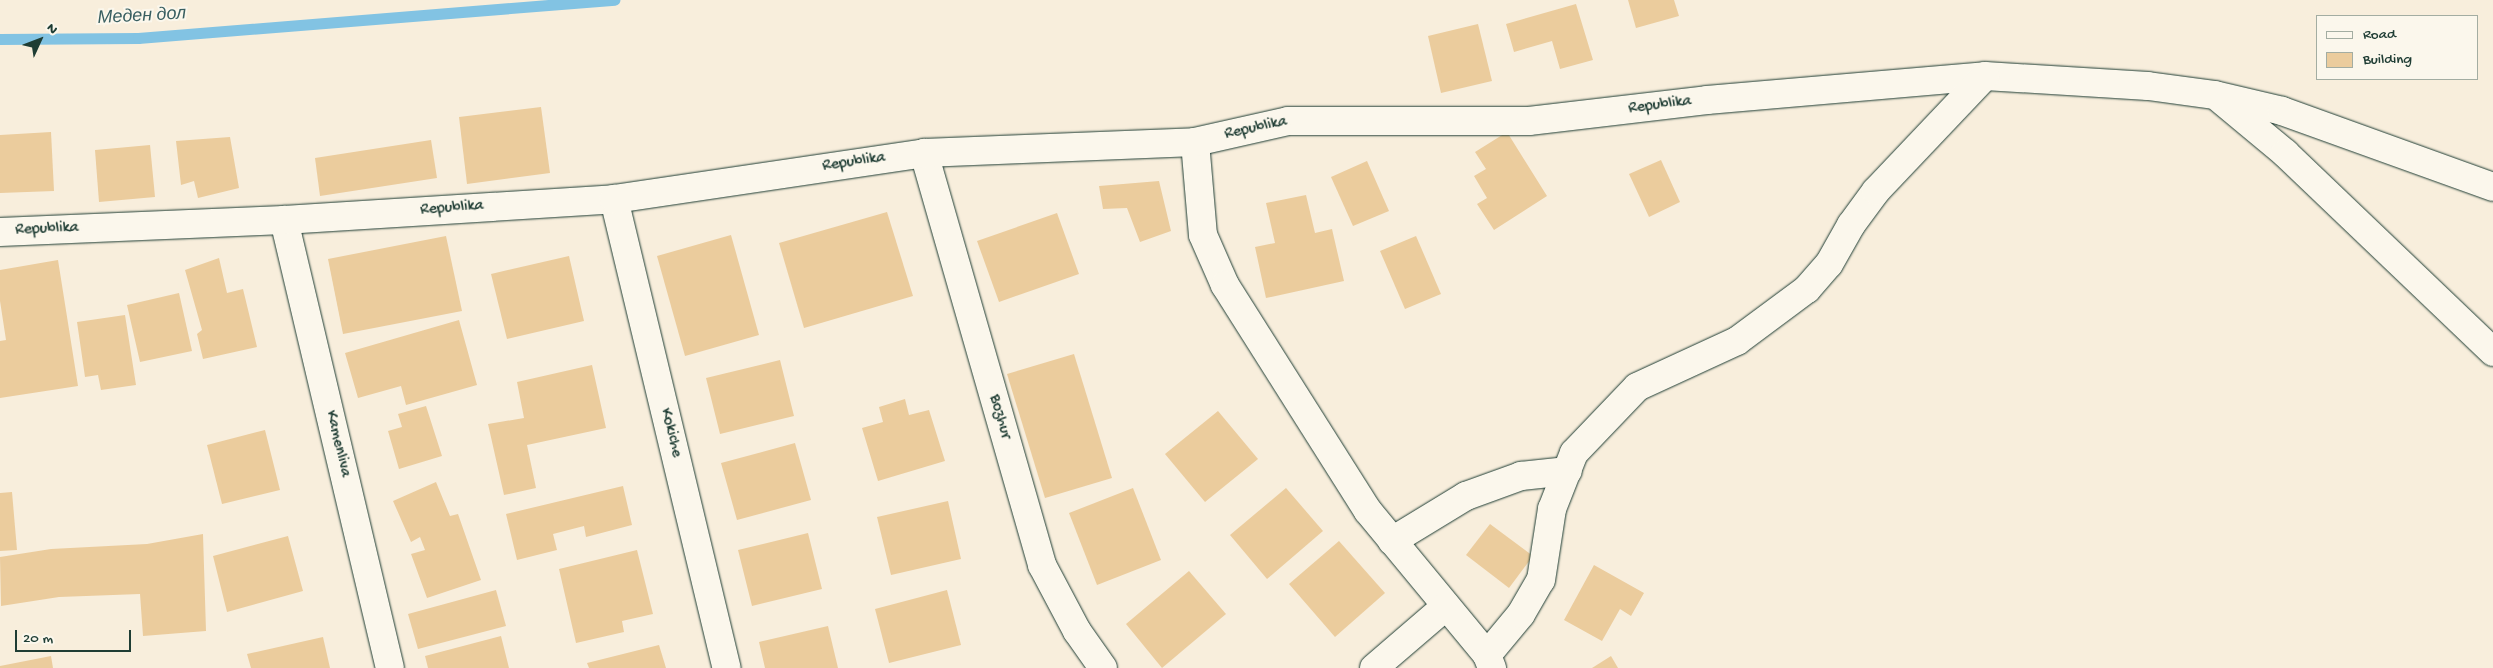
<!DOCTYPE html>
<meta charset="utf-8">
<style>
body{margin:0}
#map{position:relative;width:2493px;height:668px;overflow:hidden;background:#f8eedc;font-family:"Gochi Hand",sans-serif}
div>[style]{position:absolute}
.stream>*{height:11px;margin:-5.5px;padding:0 5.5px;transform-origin:5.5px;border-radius:5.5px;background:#82c3e3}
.building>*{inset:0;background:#ebcc9d}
.roads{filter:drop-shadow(0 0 1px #1f3d34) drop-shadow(0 0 1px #1f3d34)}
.minor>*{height:28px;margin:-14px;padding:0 14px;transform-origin:14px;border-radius:14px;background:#fbf7ec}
span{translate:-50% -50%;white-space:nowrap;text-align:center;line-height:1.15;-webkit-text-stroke:4px #fbf7ec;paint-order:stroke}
.street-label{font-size:16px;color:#1f3d34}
.water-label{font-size:18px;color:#385e60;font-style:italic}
.legend{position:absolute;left:2316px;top:15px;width:162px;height:65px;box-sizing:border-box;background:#fbf7ec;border:1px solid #a3ada2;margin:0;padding:6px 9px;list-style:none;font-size:15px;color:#1f3d34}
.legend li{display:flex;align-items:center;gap:10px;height:25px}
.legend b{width:25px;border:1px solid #a3ada2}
.north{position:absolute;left:15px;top:15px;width:50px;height:50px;-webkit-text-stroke:4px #fbf7ec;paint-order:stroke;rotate:47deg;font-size:14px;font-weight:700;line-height:20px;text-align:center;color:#1f3d34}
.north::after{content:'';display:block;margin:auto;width:18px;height:22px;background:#1f3d34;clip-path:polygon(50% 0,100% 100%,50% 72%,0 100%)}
.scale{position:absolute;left:15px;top:630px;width:116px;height:22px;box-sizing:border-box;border:2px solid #1f3d34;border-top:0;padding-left:6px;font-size:15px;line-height:18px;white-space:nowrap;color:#1f3d34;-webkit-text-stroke:4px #fbf7ec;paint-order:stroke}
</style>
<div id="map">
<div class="stream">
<div style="left:0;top:39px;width:138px;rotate:-0.4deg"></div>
<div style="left:138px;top:38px;width:478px;rotate:-4.6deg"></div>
</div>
<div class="building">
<div style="clip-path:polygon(1628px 0,1674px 0,1679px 16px,1636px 28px)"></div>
<div style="clip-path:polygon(1576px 4px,1593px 60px,1560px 69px,1552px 41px,1514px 52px,1506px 24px)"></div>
<div style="clip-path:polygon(1478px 24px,1492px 81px,1441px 93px,1428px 36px)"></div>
<div style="clip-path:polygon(541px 107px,550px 173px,467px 184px,459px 117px)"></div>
<div style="clip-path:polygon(51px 132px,54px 191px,0 193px,0 135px)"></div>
<div style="clip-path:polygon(1507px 132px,1547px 196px,1494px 230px,1477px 204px,1487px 198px,1474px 176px,1486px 169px,1475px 152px)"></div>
<div style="clip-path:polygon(230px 137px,239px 188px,198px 198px,194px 181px,181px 185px,176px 141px)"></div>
<div style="clip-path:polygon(431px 140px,437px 178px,320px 196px,315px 158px)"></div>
<div style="clip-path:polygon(150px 145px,155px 197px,99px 202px,95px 150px)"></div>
<div style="clip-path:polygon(1661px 160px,1680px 202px,1649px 217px,1629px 174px)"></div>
<div style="clip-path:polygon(1367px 161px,1389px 211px,1353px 226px,1331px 177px)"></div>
<div style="clip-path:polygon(1159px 181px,1171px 231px,1140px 242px,1127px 208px,1103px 209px,1099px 186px)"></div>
<div style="clip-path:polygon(1306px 195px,1315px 233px,1332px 229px,1344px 281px,1266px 298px,1255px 247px,1275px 243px,1266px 203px)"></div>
<div style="clip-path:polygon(887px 212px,913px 296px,804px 328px,779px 243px)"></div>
<div style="clip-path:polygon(1057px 213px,1079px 274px,999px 302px,977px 241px)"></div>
<div style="clip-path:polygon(731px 235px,759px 335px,685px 356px,657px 256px)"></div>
<div style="clip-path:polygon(446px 236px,462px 311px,343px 334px,328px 259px)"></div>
<div style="clip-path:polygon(1416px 236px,1441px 294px,1405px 309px,1380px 251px)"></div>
<div style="clip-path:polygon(569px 256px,584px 321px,507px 339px,491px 274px)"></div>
<div style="clip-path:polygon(219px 258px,227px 293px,243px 289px,257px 347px,203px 359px,197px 334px,202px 330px,185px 270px)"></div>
<div style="clip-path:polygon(58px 260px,78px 386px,0 398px,0 341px,6px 340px,0 301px,0 270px)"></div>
<div style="clip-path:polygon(179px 293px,192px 351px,140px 362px,127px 305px)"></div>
<div style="clip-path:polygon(125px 315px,136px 385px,101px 390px,98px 375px,85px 377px,77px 322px)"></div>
<div style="clip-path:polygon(459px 320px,477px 385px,406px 405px,401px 386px,358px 398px,345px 353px)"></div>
<div style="clip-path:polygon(1074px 354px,1112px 478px,1045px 498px,1007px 374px)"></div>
<div style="clip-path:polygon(780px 360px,794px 416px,720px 434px,706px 378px)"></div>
<div style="clip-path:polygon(592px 365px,606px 428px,527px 445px,536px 488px,504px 495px,488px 424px,524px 418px,517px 382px)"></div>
<div style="clip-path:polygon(905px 399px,909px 415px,929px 410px,945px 461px,878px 481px,862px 428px,883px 422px,879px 407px)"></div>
<div style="clip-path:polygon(426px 406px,442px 456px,399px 469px,388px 431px,402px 427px,398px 414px)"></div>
<div style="clip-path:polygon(1218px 411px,1258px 459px,1205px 502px,1165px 454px)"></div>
<div style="clip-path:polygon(265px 430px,280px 490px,222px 504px,207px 445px)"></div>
<div style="clip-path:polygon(795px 443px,811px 500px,737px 520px,721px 463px)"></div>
<div style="clip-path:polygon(436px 482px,450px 516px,458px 514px,481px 580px,427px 598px,411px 554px,425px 550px,420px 537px,411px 542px,393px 501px)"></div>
<div style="clip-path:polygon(623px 486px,632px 525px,586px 537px,584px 526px,553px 534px,557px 550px,517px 560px,506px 514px)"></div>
<div style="clip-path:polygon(1133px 488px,1161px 560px,1097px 585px,1069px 513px)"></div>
<div style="clip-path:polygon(1286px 488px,1323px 531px,1267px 579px,1230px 535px)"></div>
<div style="clip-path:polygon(12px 492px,17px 550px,0 551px,0 493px)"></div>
<div style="clip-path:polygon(948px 501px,961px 559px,891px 575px,877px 517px)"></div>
<div style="clip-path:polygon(1490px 524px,1533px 556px,1509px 588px,1466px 555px)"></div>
<div style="clip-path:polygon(808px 533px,822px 589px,752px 606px,738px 550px)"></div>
<div style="clip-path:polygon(203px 534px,206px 631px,143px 636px,140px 594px,59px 597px,1px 606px,0 557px,51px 549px,147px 544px)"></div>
<div style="clip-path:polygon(288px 536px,303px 591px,227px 612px,213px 556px)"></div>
<div style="clip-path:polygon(1339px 541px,1385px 593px,1335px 637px,1289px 584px)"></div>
<div style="clip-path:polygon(637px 550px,653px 614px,622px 621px,624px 632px,576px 643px,559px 569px)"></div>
<div style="clip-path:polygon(1594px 565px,1644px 593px,1631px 616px,1620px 609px,1602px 641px,1564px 620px)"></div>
<div style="clip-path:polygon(1189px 571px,1226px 614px,1162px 668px,1126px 624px)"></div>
<div style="clip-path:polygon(496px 590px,506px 626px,418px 649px,408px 614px)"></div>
<div style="clip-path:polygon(947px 590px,961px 645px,889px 663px,875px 609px)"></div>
<div style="clip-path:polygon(828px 626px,838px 668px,765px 668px,759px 642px)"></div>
<div style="clip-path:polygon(501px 636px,509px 668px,428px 668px,425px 656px)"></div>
<div style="clip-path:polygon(323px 637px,330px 668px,251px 668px,247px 654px)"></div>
<div style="clip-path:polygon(659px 645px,666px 668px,589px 668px,587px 663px)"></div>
<div style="clip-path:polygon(51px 656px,53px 668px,0 668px,0 666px)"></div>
<div style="clip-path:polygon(1611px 656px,1618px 668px,1592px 668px)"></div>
</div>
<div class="roads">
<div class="minor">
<div style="left:2220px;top:99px;width:85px;rotate:39.7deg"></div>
<div style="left:2285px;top:153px;width:288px;rotate:43.7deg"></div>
<div style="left:1195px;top:142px;width:93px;rotate:85.1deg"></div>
<div style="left:1203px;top:235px;width:55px;rotate:66.3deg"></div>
<div style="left:1225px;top:285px;width:267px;rotate:57.7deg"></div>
<div style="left:1368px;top:511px;width:187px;rotate:50.4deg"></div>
<div style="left:924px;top:153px;width:429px;rotate:74deg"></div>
<div style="left:1042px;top:565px;width:75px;rotate:62.1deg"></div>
<div style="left:1077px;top:631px;width:45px;rotate:54.9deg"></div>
<div style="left:614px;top:199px;width:482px;rotate:76.5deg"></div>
<div style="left:284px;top:220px;width:460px;rotate:76.7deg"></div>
<div style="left:0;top:232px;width:284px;rotate:-2.4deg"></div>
<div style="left:284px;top:220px;width:331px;rotate:-3.6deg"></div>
<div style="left:614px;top:199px;width:313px;rotate:-8.4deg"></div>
<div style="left:924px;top:153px;width:271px;rotate:-2.3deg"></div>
<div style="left:1195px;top:142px;width:95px;rotate:-12.7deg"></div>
<div style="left:1288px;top:121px;width:241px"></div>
<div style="left:1529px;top:121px;width:179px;rotate:-6.7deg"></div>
<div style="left:1707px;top:100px;width:279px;rotate:-4.9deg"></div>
<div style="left:1985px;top:76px;width:163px;rotate:3.5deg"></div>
<div style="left:2148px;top:86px;width:68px;rotate:7.7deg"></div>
<div style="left:2215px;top:95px;width:69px;rotate:13.4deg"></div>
<div style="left:2282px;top:111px;width:224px;rotate:19.8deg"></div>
<div style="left:1392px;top:541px;width:87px;rotate:-31.3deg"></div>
<div style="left:1466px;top:496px;width:59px;rotate:-20deg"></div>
<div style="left:1521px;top:476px;width:47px;rotate:-6.1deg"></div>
<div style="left:1374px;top:668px;width:95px;rotate:-40.7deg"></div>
<div style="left:1492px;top:668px;width:14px;rotate:-111deg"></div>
<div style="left:1487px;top:655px;width:53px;rotate:-50.3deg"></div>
<div style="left:1521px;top:614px;width:39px;rotate:-60deg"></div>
<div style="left:1541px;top:580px;width:72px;rotate:-81.2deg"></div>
<div style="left:1552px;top:509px;width:60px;rotate:-68.6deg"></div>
<div style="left:1574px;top:453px;width:91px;rotate:-46.3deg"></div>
<div style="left:1637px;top:387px;width:110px;rotate:-24.7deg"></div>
<div style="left:1737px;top:341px;width:87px;rotate:-36.6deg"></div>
<div style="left:1807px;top:289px;width:33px;rotate:-49deg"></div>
<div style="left:1829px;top:264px;width:45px;rotate:-60.6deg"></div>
<div style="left:1851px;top:225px;width:42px;rotate:-53.7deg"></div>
<div style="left:1876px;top:191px;width:158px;rotate:-46.5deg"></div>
</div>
</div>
<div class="street-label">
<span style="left:1660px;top:106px;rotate:-7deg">Republika</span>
<span style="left:1256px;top:129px;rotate:-12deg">Republika</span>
<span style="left:854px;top:163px;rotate:-8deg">Republika</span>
<span style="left:452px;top:209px;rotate:-4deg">Republika</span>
<span style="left:47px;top:230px;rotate:-2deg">Republika</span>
<span style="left:999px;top:417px;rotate:74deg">Bozhur</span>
<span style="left:670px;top:433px;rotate:76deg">Kokiche</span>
<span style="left:337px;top:444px;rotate:77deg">Kamenliva</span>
</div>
<div class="water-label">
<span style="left:142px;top:18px;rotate:-3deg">Меден дол</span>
</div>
<ul class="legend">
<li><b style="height:6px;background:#fbf7ec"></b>Road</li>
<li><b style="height:14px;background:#ebcc9d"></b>Building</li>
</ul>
<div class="north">N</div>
<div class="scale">20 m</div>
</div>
